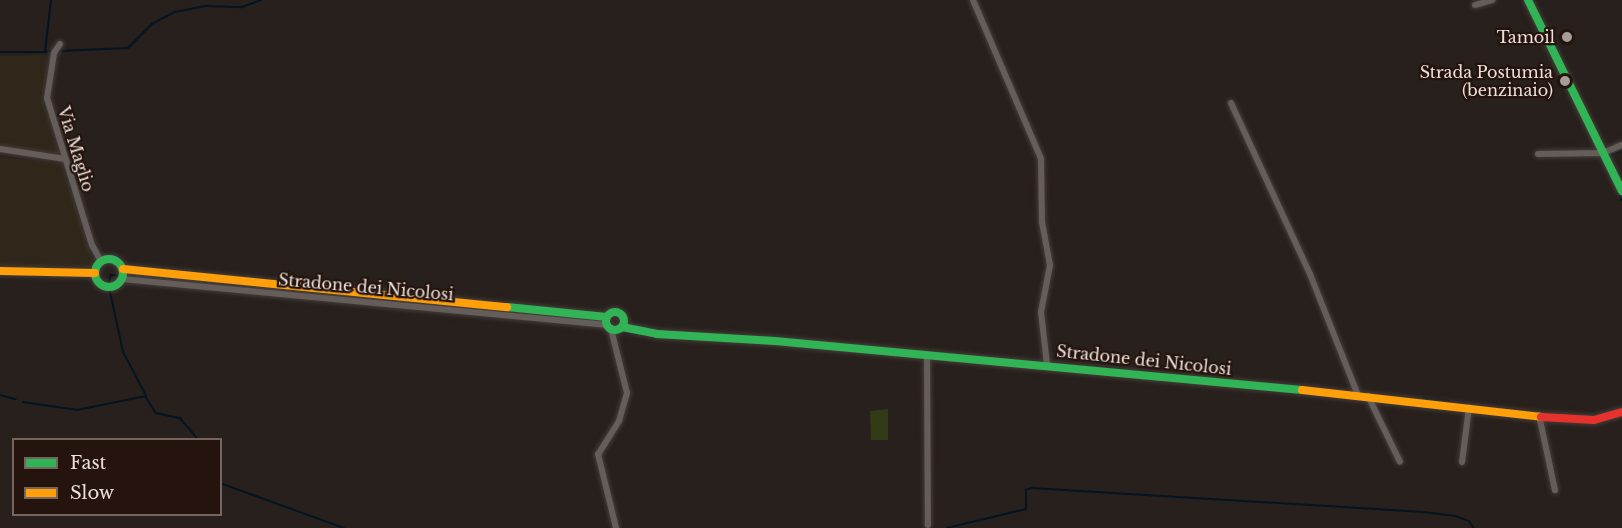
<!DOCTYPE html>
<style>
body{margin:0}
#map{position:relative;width:1622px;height:528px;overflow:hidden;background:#28201c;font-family:"Libre Baskerville",serif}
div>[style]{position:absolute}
.industrial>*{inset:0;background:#2f2719}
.green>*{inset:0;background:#313b16}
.stream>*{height:1.5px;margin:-0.75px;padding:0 0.75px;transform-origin:0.75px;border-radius:0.75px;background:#041421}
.roads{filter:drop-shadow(0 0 2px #443d3a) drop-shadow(0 0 2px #443d3a)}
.street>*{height:6px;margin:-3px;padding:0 3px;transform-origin:3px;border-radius:3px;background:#645d5a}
.fast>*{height:8px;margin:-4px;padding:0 4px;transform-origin:4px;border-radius:4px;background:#30b455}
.fast>.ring{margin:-4px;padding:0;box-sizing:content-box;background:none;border:8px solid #30b455;border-radius:50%}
.slow>*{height:8px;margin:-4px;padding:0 4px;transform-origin:4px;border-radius:4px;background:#ff9f0a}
.jam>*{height:8px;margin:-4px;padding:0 4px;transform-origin:4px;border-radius:4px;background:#e5322d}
.dots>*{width:16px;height:16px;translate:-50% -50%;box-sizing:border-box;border:3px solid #24140d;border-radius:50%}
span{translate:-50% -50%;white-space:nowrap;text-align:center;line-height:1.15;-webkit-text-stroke:4.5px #24140d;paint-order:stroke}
.poi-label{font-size:16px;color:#ece0db}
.right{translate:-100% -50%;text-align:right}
.street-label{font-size:16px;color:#ece0db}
.legend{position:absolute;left:12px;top:438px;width:210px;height:78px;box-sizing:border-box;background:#24140d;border:2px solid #74665f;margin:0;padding:8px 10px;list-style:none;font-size:18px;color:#ece0db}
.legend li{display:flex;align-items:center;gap:12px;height:30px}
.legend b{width:30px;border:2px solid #74665f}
</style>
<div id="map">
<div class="industrial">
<div style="clip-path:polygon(48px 55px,45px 91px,40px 92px,59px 154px,0 148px,0 56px)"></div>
<div style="clip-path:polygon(0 157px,62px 164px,95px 268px,73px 273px,0 267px)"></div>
</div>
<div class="green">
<div style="clip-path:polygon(888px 409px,888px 440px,871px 440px,870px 411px)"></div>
</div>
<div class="stream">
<div style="left:58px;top:51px;width:70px;rotate:-2.5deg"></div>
<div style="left:128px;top:48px;width:34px;rotate:-45deg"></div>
<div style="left:152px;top:24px;width:26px;rotate:-28deg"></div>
<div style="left:175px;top:12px;width:32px;rotate:-11deg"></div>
<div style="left:206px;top:6px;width:36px;rotate:2deg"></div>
<div style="left:242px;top:7px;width:20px;rotate:-20deg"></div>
<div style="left:0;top:52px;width:45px"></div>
<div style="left:45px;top:52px;width:52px;rotate:-83.4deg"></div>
<div style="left:45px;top:52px;width:8px;rotate:-7deg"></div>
<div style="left:1612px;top:155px;width:11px;rotate:-22deg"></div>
<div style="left:1619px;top:193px;width:8px;rotate:67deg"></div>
<div style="left:109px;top:281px;width:6px;rotate:-72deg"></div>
<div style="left:111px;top:275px;width:13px;rotate:4deg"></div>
<div style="left:621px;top:333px;width:17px;rotate:3deg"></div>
<div style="left:1237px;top:388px;width:126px;rotate:5deg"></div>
<div style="left:0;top:395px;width:16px;rotate:15deg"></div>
<div style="left:146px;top:397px;width:19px;rotate:58deg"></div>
<div style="left:156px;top:413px;width:25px;rotate:12deg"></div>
<div style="left:180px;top:418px;width:29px;rotate:49deg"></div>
<div style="left:1424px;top:398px;width:25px;rotate:7deg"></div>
<div style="left:23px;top:402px;width:55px;rotate:8.4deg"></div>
<div style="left:77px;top:410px;width:70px;rotate:-11.5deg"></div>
<div style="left:146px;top:396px;width:50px;rotate:-117.6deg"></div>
<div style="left:123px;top:352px;width:66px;rotate:-102.3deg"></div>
<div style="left:220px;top:483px;width:132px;rotate:19.9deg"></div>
<div style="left:947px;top:528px;width:81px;rotate:-13.5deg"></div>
<div style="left:1026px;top:509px;width:19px;rotate:-90deg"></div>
<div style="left:1026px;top:490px;width:6px;rotate:-18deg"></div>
<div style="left:1032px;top:488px;width:392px;rotate:3.5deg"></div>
<div style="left:1423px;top:512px;width:33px;rotate:7deg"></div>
<div style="left:1456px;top:516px;width:14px;rotate:21deg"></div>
<div style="left:1469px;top:521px;width:9px;rotate:54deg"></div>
</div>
<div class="roads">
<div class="street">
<div style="left:973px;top:0;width:173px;rotate:66.8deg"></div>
<div style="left:1041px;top:159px;width:63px;rotate:89.1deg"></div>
<div style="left:1042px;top:222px;width:44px;rotate:79.5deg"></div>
<div style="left:1050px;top:265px;width:48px;rotate:100.8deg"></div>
<div style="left:1041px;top:312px;width:53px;rotate:83.5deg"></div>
<div style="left:1475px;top:5px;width:18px;rotate:-16deg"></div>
<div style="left:60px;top:44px;width:11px;rotate:124deg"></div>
<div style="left:54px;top:53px;width:46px;rotate:98.8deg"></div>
<div style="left:47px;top:98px;width:154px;rotate:73deg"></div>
<div style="left:92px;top:245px;width:18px;rotate:61deg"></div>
<div style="left:1231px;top:103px;width:188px;rotate:65.2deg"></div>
<div style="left:1310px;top:274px;width:130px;rotate:68.4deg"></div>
<div style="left:0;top:149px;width:66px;rotate:8.7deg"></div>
<div style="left:1538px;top:154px;width:65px;rotate:-0.9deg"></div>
<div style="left:1603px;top:153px;width:21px;rotate:-23deg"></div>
<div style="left:122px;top:279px;width:488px;rotate:5.4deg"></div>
<div style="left:611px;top:329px;width:66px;rotate:76deg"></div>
<div style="left:627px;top:393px;width:29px;rotate:106deg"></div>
<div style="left:619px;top:421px;width:39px;rotate:122deg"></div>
<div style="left:598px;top:454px;width:76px;rotate:76.3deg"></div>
<div style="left:927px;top:355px;width:170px;rotate:89.7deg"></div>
<div style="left:1368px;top:396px;width:73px;rotate:64.1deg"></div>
<div style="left:1539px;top:415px;width:77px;rotate:78deg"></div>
<div style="left:1462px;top:462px;width:55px;rotate:-82.7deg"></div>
</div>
<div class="fast">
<div style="left:1528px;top:0;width:213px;rotate:63.8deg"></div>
<div class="ring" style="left:95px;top:259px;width:20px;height:20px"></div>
<div style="left:507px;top:307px;width:100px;rotate:5.7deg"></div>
<div class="ring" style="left:606px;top:312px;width:10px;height:10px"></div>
<div style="left:622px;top:327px;width:36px;rotate:11deg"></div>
<div style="left:657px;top:334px;width:118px;rotate:3.4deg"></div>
<div style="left:775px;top:341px;width:529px;rotate:5.31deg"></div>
</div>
<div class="slow">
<div style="left:123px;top:269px;width:386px;rotate:5.7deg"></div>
<div style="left:0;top:271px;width:95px;rotate:1.2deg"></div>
<div style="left:1302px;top:390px;width:241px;rotate:6.4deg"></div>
</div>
<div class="jam">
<div style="left:1541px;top:417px;width:53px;rotate:3.2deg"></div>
<div style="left:1594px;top:420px;width:29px;rotate:-16deg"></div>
</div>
</div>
<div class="dots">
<div style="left:1567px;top:37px;background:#a79d98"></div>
<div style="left:1565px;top:81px;background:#a79d98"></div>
</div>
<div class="poi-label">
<span class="right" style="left:1555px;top:37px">Tamoil</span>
<span class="right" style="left:1553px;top:81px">Strada Postumia<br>(benzinaio)</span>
</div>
<div class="street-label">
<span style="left:76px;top:149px;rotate:73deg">Via Maglio</span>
<span style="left:366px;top:287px;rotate:5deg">Stradone dei Nicolosi</span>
<span style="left:1144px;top:360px;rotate:6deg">Stradone dei Nicolosi</span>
</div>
<ul class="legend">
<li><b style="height:8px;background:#30b455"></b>Fast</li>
<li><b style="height:8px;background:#ff9f0a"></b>Slow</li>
</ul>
</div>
